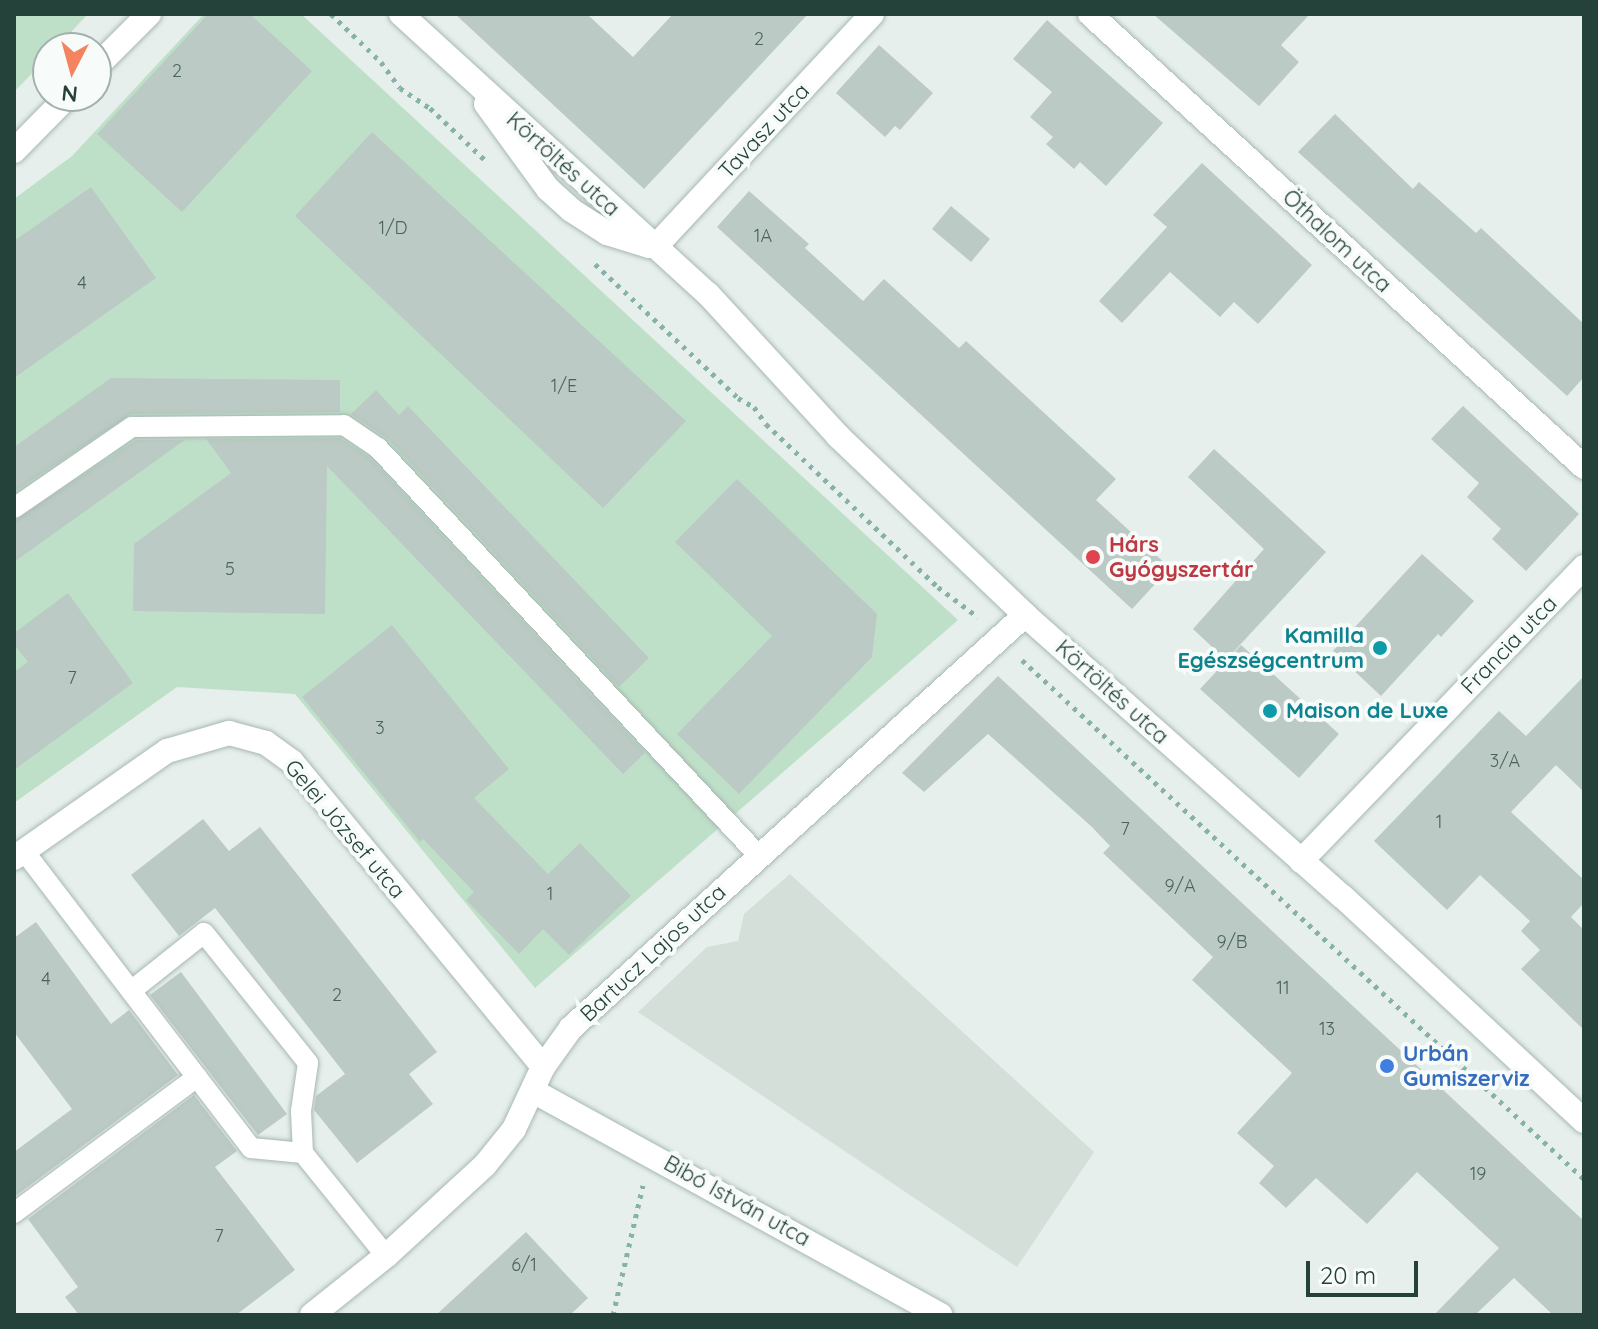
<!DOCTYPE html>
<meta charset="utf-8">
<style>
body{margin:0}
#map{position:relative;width:1598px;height:1329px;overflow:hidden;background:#e6efeb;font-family:Quicksand,sans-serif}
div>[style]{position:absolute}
.built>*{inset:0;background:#d4dfda}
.green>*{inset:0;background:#bfe0c8}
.building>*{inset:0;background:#bbcac4}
.path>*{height:5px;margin-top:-2.5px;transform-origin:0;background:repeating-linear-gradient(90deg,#86b3a5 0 4px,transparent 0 10px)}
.roads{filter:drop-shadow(0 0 2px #a8b8b2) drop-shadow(0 0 2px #a8b8b2)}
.lane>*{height:20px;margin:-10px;padding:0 10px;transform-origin:10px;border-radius:10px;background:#fff}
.street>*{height:24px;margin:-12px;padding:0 12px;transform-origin:12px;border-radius:12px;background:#fff}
.dots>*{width:22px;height:22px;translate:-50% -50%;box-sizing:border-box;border:4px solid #f7fbf9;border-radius:50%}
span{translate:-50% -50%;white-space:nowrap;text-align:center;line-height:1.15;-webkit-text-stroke:8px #f7fbf9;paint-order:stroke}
.number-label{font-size:18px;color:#4a645c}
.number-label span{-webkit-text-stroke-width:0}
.street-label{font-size:22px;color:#24423a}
.health-label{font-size:22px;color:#be3a42;font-weight:700}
.left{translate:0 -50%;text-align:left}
.culture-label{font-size:22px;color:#0d838f;font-weight:700}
.right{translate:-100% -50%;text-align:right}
.shop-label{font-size:22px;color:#366cbe;font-weight:700}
.frame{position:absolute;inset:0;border:16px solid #24423a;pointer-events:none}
.north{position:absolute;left:32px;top:32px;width:80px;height:80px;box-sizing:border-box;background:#f7fbf9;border:2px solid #a3b1ad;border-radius:50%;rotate:186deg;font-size:22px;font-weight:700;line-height:32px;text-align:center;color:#24423a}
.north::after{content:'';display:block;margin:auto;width:28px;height:36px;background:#f4845f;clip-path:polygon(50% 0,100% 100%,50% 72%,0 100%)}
.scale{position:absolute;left:1306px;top:1261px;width:112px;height:36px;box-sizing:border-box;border:4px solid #24423a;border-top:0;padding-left:10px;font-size:24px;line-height:28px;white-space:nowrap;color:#24423a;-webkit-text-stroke:6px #f7fbf9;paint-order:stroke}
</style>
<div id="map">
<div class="built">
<div style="clip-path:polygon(790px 874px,1094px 1152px,1017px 1267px,638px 1012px,707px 947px,738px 941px,744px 914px)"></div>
</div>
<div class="green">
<div style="clip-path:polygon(14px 14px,88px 14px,56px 48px,48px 48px,48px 57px,14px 92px)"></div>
<div style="clip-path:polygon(204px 14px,301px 14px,958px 620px,535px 988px,295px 694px,177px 687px,14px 803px,14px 199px,72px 156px)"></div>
</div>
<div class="building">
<div style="clip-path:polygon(208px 14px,250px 14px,312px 71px,182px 212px,97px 134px)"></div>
<div style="clip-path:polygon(455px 14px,587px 14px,633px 57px,673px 14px,808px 14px,644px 189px)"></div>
<div style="clip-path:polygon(1153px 14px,1310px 14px,1281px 45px,1299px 62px,1259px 106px)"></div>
<div style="clip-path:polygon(1047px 20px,1163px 123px,1106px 186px,1080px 162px,1074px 169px,1046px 144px,1053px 137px,1030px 117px,1052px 92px,1013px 59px)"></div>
<div style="clip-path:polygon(879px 45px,933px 93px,900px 130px,895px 126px,885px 137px,836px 93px)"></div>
<div style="clip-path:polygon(1335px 114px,1413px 189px,1419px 182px,1476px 233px,1481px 228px,1584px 324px,1584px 377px,1567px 396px,1298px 152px)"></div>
<div style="clip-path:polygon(372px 132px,686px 421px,603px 508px,295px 216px)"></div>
<div style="clip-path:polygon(1202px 163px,1312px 265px,1258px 324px,1234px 302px,1220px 317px,1170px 272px,1122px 323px,1099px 301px,1167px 227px,1153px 215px)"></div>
<div style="clip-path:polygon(91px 187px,156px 278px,14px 378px,14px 241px)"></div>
<div style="clip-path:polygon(749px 191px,809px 244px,805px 248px,863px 301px,884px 279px,959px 348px,966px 341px,1116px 479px,1096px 500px,1170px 568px,1132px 609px,717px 227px)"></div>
<div style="clip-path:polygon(951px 206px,990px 239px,971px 262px,932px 229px)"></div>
<div style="clip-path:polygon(111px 378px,340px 380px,340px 412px,131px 414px,14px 492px,14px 447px)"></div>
<div style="clip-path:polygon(376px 390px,399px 415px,408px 406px,649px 658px,619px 687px,388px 439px,351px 414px)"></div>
<div style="clip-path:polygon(1463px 406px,1579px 514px,1526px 571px,1492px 539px,1501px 529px,1467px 497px,1479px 483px,1431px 439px)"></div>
<div style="clip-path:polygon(340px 438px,370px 458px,645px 753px,623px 774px,327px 466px,325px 614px,133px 611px,134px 544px,231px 473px,206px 439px)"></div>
<div style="clip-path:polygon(136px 440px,185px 440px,14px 562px,14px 521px)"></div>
<div style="clip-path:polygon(1214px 449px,1326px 552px,1226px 660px,1193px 629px,1264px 549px,1188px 477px)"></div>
<div style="clip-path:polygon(737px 479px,877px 614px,872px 657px,739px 794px,677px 734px,772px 636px,675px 542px)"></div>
<div style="clip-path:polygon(1422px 554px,1474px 601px,1441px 637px,1438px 634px,1381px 696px,1333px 651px)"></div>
<div style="clip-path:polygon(68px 593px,133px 683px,14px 770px,14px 672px,28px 662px,14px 644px,14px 633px)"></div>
<div style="clip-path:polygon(392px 625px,509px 769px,474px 798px,548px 874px,580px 843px,631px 896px,569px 955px,543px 929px,519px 954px,466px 900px,474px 892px,423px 839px,420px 842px,302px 697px)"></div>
<div style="clip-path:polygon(1241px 645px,1339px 734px,1299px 778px,1200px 689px)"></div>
<div style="clip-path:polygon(998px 676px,1584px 1221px,1584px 1315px,1553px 1315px,1514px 1278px,1475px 1315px,1434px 1315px,1499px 1248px,1417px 1172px,1367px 1224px,1316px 1178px,1286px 1208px,1259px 1183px,1274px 1166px,1237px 1133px,1292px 1073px,1192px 980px,1213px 957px,1103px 853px,1110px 846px,1092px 827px,988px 734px,924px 792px,902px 773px)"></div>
<div style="clip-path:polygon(1584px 676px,1584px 792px,1556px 765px,1511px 812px,1584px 880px,1584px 903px,1571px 917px,1584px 930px,1584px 1030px,1521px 969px,1540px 950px,1521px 931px,1530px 921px,1480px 875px,1447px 910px,1374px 841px,1499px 711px,1526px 736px)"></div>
<div style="clip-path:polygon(203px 819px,229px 851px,260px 827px,437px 1052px,409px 1074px,433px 1104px,357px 1163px,314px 1110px,316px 1096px,345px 1074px,215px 908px,179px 936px,131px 875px)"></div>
<div style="clip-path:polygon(36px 922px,111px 1024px,129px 1010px,178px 1075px,14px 1197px,14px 1152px,72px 1109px,14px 1032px,14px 938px)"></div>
<div style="clip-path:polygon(181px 972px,287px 1114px,258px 1135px,150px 995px)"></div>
<div style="clip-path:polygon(194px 1095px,237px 1151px,215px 1167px,295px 1270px,236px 1315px,79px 1315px,65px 1297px,78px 1287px,28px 1219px)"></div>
<div style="clip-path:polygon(526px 1232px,588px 1298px,570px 1315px,436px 1315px)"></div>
</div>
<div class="path">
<div style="left:331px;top:14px;width:69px;rotate:43.8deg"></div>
<div style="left:381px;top:62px;width:32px;rotate:54deg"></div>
<div style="left:400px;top:88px;width:36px;rotate:34deg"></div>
<div style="left:430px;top:108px;width:77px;rotate:43.4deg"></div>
<div style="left:595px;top:264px;width:196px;rotate:43.1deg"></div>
<div style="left:738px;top:398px;width:18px;rotate:29deg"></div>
<div style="left:754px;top:407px;width:21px;rotate:55deg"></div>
<div style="left:766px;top:424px;width:237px;rotate:43.5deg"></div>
<div style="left:938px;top:587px;width:50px;rotate:36.9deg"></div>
<div style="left:1022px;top:660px;width:765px;rotate:42.72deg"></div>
<div style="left:613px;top:1315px;width:133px;rotate:-77deg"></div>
</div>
<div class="roads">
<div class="lane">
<div style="left:14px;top:508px;width:143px;rotate:-34.5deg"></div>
<div style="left:132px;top:427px;width:212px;rotate:-0.5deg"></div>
<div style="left:344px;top:425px;width:41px;rotate:34.1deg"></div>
<div style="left:378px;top:448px;width:557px;rotate:46.96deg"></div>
<div style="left:24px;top:851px;width:374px;rotate:52.6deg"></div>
<div style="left:251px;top:1148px;width:52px;rotate:5.5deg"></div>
<div style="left:303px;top:1153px;width:132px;rotate:51.1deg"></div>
<div style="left:131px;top:991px;width:93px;rotate:-38.5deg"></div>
<div style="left:204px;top:933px;width:166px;rotate:51.3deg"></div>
<div style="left:308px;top:1063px;width:49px;rotate:98.3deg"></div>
<div style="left:301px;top:1111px;width:42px;rotate:87.3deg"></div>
<div style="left:14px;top:1213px;width:228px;rotate:-36.6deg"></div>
</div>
<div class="street">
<div style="left:401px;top:14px;width:416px;rotate:42.4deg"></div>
<div style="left:708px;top:294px;width:193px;rotate:47.5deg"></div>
<div style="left:838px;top:436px;width:259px;rotate:43.7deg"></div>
<div style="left:1025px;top:615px;width:425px;rotate:41.6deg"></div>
<div style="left:1343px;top:897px;width:329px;rotate:42.9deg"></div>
<div style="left:1090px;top:14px;width:670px;rotate:42.52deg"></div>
<div style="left:96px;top:67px;width:75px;rotate:-45deg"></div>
<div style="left:486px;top:104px;width:105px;rotate:53.9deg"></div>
<div style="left:548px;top:189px;width:31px;rotate:42deg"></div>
<div style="left:571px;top:210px;width:43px;rotate:32.6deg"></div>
<div style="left:607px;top:233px;width:44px;rotate:17.2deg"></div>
<div style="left:14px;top:151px;width:77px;rotate:-45.5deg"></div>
<div style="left:655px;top:247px;width:318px;rotate:-47deg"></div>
<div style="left:14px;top:858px;width:187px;rotate:-35deg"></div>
<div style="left:167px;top:751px;width:65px;rotate:-16.2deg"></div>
<div style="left:229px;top:733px;width:38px;rotate:15deg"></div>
<div style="left:266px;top:743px;width:32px;rotate:36deg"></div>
<div style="left:292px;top:762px;width:395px;rotate:50.5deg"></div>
<div style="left:1301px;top:861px;width:408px;rotate:-46.1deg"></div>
<div style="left:533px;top:1091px;width:465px;rotate:28.8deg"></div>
<div style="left:312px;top:1315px;width:95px;rotate:-38.6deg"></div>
<div style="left:386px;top:1256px;width:134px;rotate:-42.6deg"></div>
<div style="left:485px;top:1165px;width:46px;rotate:-51.1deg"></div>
<div style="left:514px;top:1129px;width:68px;rotate:-64.9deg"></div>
<div style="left:543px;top:1067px;width:48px;rotate:-54.3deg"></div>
<div style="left:571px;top:1028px;width:614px;rotate:-42.29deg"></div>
</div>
</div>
<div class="dots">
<div style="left:1093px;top:557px;background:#e0444e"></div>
<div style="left:1380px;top:648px;background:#0f9aa8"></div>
<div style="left:1270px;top:711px;background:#0f9aa8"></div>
<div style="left:1387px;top:1066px;background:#3f7fe0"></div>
</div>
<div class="number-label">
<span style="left:759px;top:39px">2</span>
<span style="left:177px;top:71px">2</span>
<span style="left:393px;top:228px">1/D</span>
<span style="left:763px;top:236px">1A</span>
<span style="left:82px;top:283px">4</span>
<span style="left:564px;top:386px">1/E</span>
<span style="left:230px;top:569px">5</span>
<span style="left:72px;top:678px">7</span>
<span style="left:380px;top:728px">3</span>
<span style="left:1505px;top:761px">3/A</span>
<span style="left:1439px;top:822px">1</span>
<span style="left:1125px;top:829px">7</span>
<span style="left:1180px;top:886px">9/A</span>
<span style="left:550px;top:894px">1</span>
<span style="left:1232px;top:942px">9/B</span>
<span style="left:46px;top:979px">4</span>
<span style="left:1283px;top:988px">11</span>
<span style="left:337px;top:995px">2</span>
<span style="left:1327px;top:1029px">13</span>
<span style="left:1478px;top:1174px">19</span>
<span style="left:219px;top:1236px">7</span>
<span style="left:524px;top:1265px">6/1</span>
</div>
<div class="street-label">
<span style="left:764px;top:131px;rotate:-47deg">Tavasz utca</span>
<span style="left:563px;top:164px;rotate:42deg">Körtöltés utca</span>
<span style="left:1337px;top:241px;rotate:43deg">Öthalom utca</span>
<span style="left:1509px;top:645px;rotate:-46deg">Francia utca</span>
<span style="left:1112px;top:692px;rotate:42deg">Körtöltés utca</span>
<span style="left:345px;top:829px;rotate:50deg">Gelei József utca</span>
<span style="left:653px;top:953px;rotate:-43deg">Bartucz Lajos utca</span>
<span style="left:737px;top:1201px;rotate:29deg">Bibó István utca</span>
</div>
<div class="health-label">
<span class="left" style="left:1109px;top:557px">Hárs<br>Gyógyszertár</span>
</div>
<div class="culture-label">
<span class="right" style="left:1364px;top:648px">Kamilla<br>Egészségcentrum</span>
<span class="left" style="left:1286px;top:711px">Maison de Luxe</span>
</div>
<div class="shop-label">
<span class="left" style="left:1403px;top:1066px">Urbán<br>Gumiszerviz</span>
</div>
<div class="frame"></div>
<div class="north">N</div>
<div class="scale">20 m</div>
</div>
